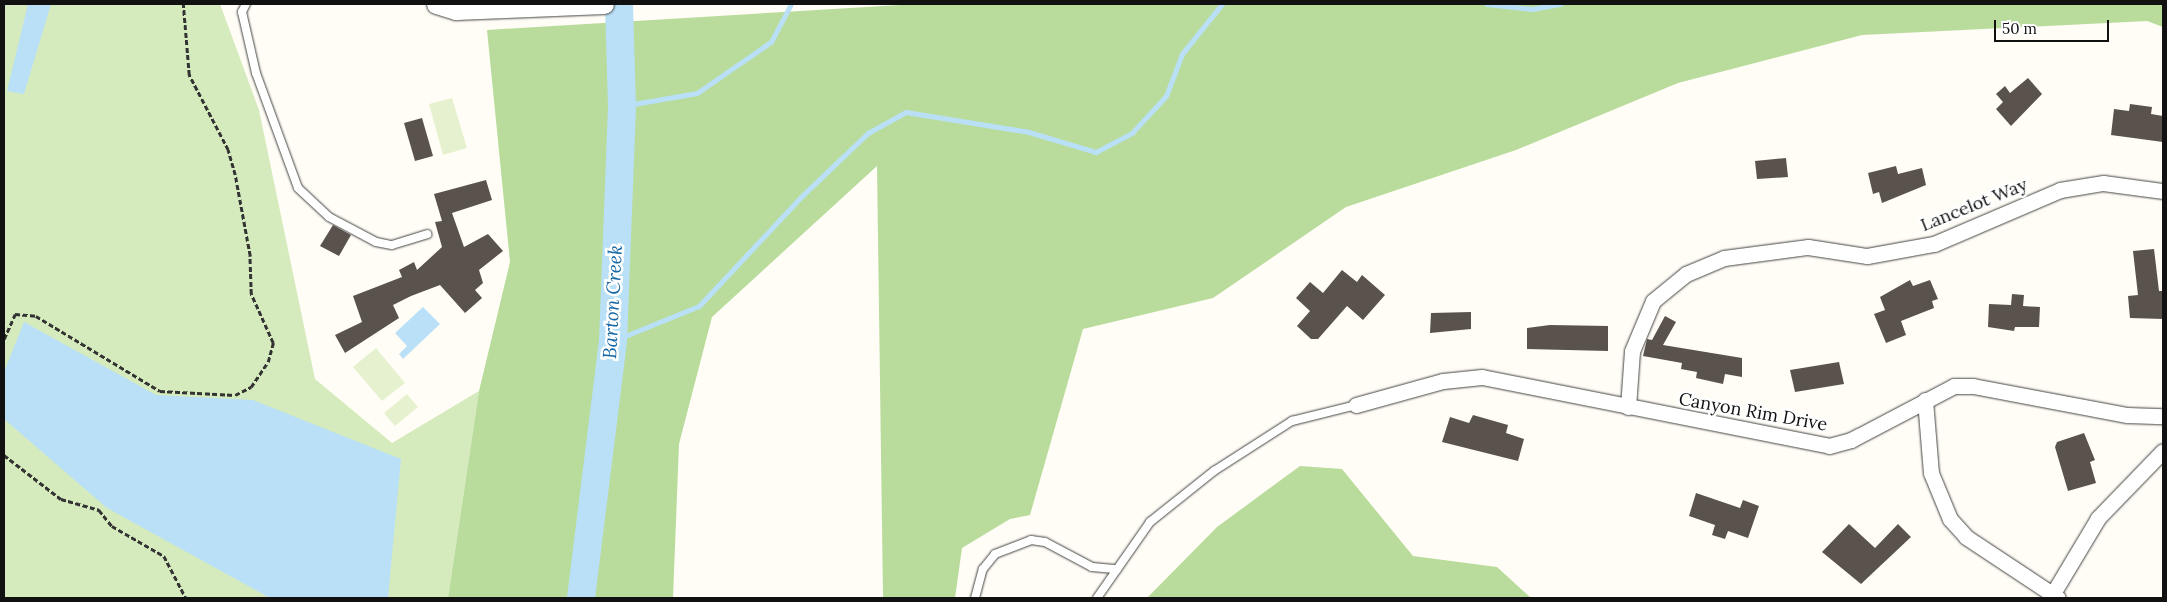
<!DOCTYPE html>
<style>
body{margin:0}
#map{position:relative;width:2167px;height:602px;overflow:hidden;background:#fffdf5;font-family:Lora,serif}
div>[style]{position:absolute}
.green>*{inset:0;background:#d5ebbd}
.forest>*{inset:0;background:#b9dc9c}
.pitch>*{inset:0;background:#e6f2cf}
.water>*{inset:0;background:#b9e0f7}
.stream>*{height:4.5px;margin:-2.25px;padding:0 2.25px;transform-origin:2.25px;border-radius:2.25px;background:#b9e0f7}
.river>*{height:28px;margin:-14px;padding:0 14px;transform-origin:14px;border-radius:14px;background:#b9e0f7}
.building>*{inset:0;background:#5a524d}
.path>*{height:2.5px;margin-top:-1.25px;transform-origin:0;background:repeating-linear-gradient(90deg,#333 0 5px,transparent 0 7.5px)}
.roads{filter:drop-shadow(0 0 1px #444) drop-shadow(0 0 1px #444)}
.service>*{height:8px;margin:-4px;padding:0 4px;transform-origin:4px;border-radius:4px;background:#fff}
.minor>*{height:15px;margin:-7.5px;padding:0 7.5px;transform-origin:7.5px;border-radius:7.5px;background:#fff}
.tertiary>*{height:19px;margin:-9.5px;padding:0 9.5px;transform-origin:9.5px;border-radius:9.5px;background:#fff}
span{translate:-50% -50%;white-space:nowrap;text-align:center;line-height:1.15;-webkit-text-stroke:5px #fff;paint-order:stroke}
.street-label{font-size:18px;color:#111}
.water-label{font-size:19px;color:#1768a6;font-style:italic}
.frame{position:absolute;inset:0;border:5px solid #111;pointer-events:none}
.scale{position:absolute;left:1994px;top:20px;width:115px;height:22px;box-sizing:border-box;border:2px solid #111;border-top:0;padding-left:6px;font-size:15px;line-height:18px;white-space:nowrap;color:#111;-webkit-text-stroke:4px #fff;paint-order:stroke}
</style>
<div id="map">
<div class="green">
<div style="clip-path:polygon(4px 4px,220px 4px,259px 110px,315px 379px,392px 443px,479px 391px,448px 598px,4px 598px)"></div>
</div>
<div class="forest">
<div style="clip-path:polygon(917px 4px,2163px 4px,2163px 27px,2147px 21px,1862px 35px,1678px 83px,1516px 150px,1346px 207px,1213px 298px,1083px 329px,1030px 515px,1010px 519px,962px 548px,955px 598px,883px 598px,877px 166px,712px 317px,679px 444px,673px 598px,448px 598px,479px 391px,510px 262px,487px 30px)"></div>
<div style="clip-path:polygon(1300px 466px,1342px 469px,1413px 556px,1497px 567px,1531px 598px,1147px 598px,1217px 527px)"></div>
</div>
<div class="pitch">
<div style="clip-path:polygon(452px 98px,467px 148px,443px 155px,429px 104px)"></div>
<div style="clip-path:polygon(376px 348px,405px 383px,382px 401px,353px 367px)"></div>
<div style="clip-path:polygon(407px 394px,418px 407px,395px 426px,384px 413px)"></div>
</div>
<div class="water">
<div style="clip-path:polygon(28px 4px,51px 4px,24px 94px,7px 91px)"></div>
<div style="clip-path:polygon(423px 307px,440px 324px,403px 359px,399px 354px,407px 346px,395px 333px)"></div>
<div style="clip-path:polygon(24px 322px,156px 395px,253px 400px,401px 459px,388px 598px,270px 598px,107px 508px,4px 419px,4px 372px)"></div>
</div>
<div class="stream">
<div style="left:1487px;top:4px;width:45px;rotate:6.3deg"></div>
<div style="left:1532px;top:9px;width:29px;rotate:-10deg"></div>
<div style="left:622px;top:106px;width:76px;rotate:-9.8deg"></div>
<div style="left:697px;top:93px;width:90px;rotate:-34.6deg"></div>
<div style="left:771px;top:42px;width:43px;rotate:-62.2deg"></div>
<div style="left:613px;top:341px;width:93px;rotate:-22.1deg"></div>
<div style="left:699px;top:306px;width:149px;rotate:-46.9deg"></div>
<div style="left:801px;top:197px;width:93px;rotate:-43.7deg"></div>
<div style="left:868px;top:133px;width:43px;rotate:-28.9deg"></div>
<div style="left:906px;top:112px;width:125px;rotate:9.2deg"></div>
<div style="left:1029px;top:132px;width:70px;rotate:16.6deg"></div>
<div style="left:1096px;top:152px;width:41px;rotate:-27.8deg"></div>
<div style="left:1132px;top:133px;width:50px;rotate:-47.4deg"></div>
<div style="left:1166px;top:96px;width:45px;rotate:-69.1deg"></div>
<div style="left:1182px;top:54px;width:64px;rotate:-51.3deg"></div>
</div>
<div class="river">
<div style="left:581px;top:598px;width:259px;rotate:-82.9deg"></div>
<div style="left:613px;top:341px;width:235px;rotate:-87.8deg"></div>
<div style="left:622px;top:106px;width:102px;rotate:-91.7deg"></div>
</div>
<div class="building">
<div style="clip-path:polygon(2028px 78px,2042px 94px,2011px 126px,1996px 109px,2003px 102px,1996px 94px,2005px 86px,2010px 93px)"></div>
<div style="clip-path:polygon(2130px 104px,2152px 107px,2151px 114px,2163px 116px,2163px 142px,2111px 135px,2114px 109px,2129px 111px)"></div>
<div style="clip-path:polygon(422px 118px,433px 156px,415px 161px,404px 123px)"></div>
<div style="clip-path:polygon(1786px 158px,1788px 177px,1757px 179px,1755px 161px)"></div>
<div style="clip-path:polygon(1896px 166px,1898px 174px,1922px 168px,1926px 185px,1882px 203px,1879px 192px,1873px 194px,1868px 173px)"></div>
<div style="clip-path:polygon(486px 180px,492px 200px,452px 213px,464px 247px,488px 234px,503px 251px,479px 270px,483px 283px,475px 290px,482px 298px,465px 313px,440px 285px,411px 296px,393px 305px,399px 318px,345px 353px,335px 335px,362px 322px,353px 296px,402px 277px,399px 270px,414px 262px,417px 270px,442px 247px,435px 222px,442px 221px,434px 194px)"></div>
<div style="clip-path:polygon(333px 225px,351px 235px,339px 256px,320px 246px)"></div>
<div style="clip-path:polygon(2154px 249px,2159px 291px,2163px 291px,2163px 319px,2130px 318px,2128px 296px,2138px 295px,2133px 251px)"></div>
<div style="clip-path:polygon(1342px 270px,1357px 282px,1362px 275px,1385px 295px,1363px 320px,1347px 306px,1318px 339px,1311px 339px,1297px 326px,1310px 311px,1296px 298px,1310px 282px,1323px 293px)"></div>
<div style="clip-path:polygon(1910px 280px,1913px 286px,1930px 280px,1938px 299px,1932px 301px,1934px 308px,1901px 321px,1906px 335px,1886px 343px,1874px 314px,1885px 310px,1880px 297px)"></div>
<div style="clip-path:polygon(2012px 294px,2024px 295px,2023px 306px,2040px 307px,2039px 327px,2015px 327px,2014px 331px,1988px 327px,1989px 304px,2011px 305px)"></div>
<div style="clip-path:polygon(1471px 312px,1471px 329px,1430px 333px,1431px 313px)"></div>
<div style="clip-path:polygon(1665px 316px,1676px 322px,1663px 345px,1742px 358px,1742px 377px,1725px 374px,1723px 384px,1696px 378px,1697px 372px,1681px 369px,1682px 363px,1643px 356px,1647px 339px,1652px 340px)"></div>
<div style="clip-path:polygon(1550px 325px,1608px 326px,1608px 351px,1527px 349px,1527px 328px)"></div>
<div style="clip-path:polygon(1839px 362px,1844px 384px,1795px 392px,1790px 370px)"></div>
<div style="clip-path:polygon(1473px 415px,1508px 425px,1506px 433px,1524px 439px,1518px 461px,1442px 442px,1450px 417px,1469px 423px)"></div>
<div style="clip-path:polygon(2084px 433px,2095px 460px,2090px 462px,2096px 483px,2068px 491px,2055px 447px,2057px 442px)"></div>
<div style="clip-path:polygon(1696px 493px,1740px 508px,1743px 500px,1759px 506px,1748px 538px,1728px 531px,1725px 539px,1712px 535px,1715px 525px,1689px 516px)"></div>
<div style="clip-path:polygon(1849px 524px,1875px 548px,1898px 524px,1911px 537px,1861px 584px,1822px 552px)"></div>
</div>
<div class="path">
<div style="left:4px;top:339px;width:27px;rotate:-66deg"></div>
<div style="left:15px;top:314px;width:21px;rotate:5deg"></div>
<div style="left:36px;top:316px;width:145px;rotate:31.2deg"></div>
<div style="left:160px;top:391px;width:75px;rotate:3.1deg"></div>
<div style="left:235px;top:395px;width:18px;rotate:-27deg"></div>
<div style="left:251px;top:387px;width:30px;rotate:-56deg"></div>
<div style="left:268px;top:362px;width:20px;rotate:-75deg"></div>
<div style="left:273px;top:343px;width:54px;rotate:-114.2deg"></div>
<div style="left:251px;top:294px;width:38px;rotate:-92deg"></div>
<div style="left:250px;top:256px;width:82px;rotate:-100.5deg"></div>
<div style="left:235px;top:175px;width:26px;rotate:-106deg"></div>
<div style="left:228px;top:150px;width:85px;rotate:-117.5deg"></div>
<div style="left:189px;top:75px;width:71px;rotate:-94.8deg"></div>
<div style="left:4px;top:455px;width:72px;rotate:37.7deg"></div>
<div style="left:61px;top:499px;width:40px;rotate:16deg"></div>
<div style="left:99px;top:510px;width:21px;rotate:51deg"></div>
<div style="left:112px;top:526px;width:60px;rotate:30deg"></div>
<div style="left:164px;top:556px;width:47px;rotate:62.4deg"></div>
</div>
<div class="roads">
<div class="service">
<div style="left:246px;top:4px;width:9px;rotate:117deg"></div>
<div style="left:242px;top:12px;width:63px;rotate:77.1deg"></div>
<div style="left:256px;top:73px;width:122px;rotate:69.9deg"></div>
<div style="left:298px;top:188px;width:42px;rotate:43.1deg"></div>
<div style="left:329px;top:217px;width:53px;rotate:28deg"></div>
<div style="left:376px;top:242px;width:16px;rotate:11deg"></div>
<div style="left:392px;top:245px;width:37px;rotate:-17deg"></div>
<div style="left:975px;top:598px;width:30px;rotate:-75deg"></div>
<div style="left:983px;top:569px;width:19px;rotate:-51deg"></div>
<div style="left:995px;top:554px;width:39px;rotate:-21deg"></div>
<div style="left:1031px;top:540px;width:14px;rotate:8deg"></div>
<div style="left:1045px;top:542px;width:53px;rotate:28deg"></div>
<div style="left:1092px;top:567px;width:25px;rotate:5deg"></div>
<div style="left:1097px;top:598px;width:93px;rotate:-55.1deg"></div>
<div style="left:1150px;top:522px;width:82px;rotate:-38.6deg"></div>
<div style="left:1214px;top:471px;width:93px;rotate:-32.7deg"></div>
<div style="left:1292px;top:421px;width:66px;rotate:-14deg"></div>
</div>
<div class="minor">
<div style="left:1925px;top:400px;width:73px;rotate:85.3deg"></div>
<div style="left:1931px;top:473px;width:50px;rotate:67.6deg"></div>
<div style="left:1950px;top:519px;width:24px;rotate:48deg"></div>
<div style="left:1966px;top:537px;width:110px;rotate:33.5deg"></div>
<div style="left:1356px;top:405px;width:90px;rotate:-15.4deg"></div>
<div style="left:1443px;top:381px;width:39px;rotate:-6deg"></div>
<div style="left:1482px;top:377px;width:354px;rotate:11.2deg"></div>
<div style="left:1829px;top:446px;width:23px;rotate:-15deg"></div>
<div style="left:1851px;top:440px;width:116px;rotate:-27.7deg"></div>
<div style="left:1954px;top:386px;width:19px"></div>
<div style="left:1973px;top:386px;width:157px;rotate:10.7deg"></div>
<div style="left:2127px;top:415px;width:36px;rotate:2deg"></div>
<div style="left:1628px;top:407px;width:56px;rotate:-85.9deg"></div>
<div style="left:1632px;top:351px;width:54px;rotate:-67.2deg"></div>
<div style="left:1653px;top:301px;width:43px;rotate:-39.3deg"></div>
<div style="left:1686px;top:274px;width:41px;rotate:-22.8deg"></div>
<div style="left:1724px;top:258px;width:85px;rotate:-7.5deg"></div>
<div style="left:1808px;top:247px;width:60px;rotate:8.7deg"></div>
<div style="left:1867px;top:256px;width:68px;rotate:-10.2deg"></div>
<div style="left:1934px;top:244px;width:137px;rotate:-23.2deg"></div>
<div style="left:2060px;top:190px;width:44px;rotate:-9.2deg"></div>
<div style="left:2103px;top:183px;width:61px;rotate:7.6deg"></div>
<div style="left:2052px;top:595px;width:90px;rotate:-59.1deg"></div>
<div style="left:2098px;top:518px;width:93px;rotate:-45.9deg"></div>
</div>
<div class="tertiary">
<div style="left:436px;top:4px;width:21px;rotate:17deg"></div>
<div style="left:456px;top:10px;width:148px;rotate:-2.3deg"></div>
</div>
</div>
<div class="street-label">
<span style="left:1974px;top:205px;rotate:-22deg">Lancelot Way</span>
<span style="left:1753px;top:412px;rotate:10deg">Canyon Rim Drive</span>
</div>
<div class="water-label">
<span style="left:613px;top:302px;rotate:-87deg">Barton Creek</span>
</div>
<div class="frame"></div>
<div class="scale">50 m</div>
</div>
